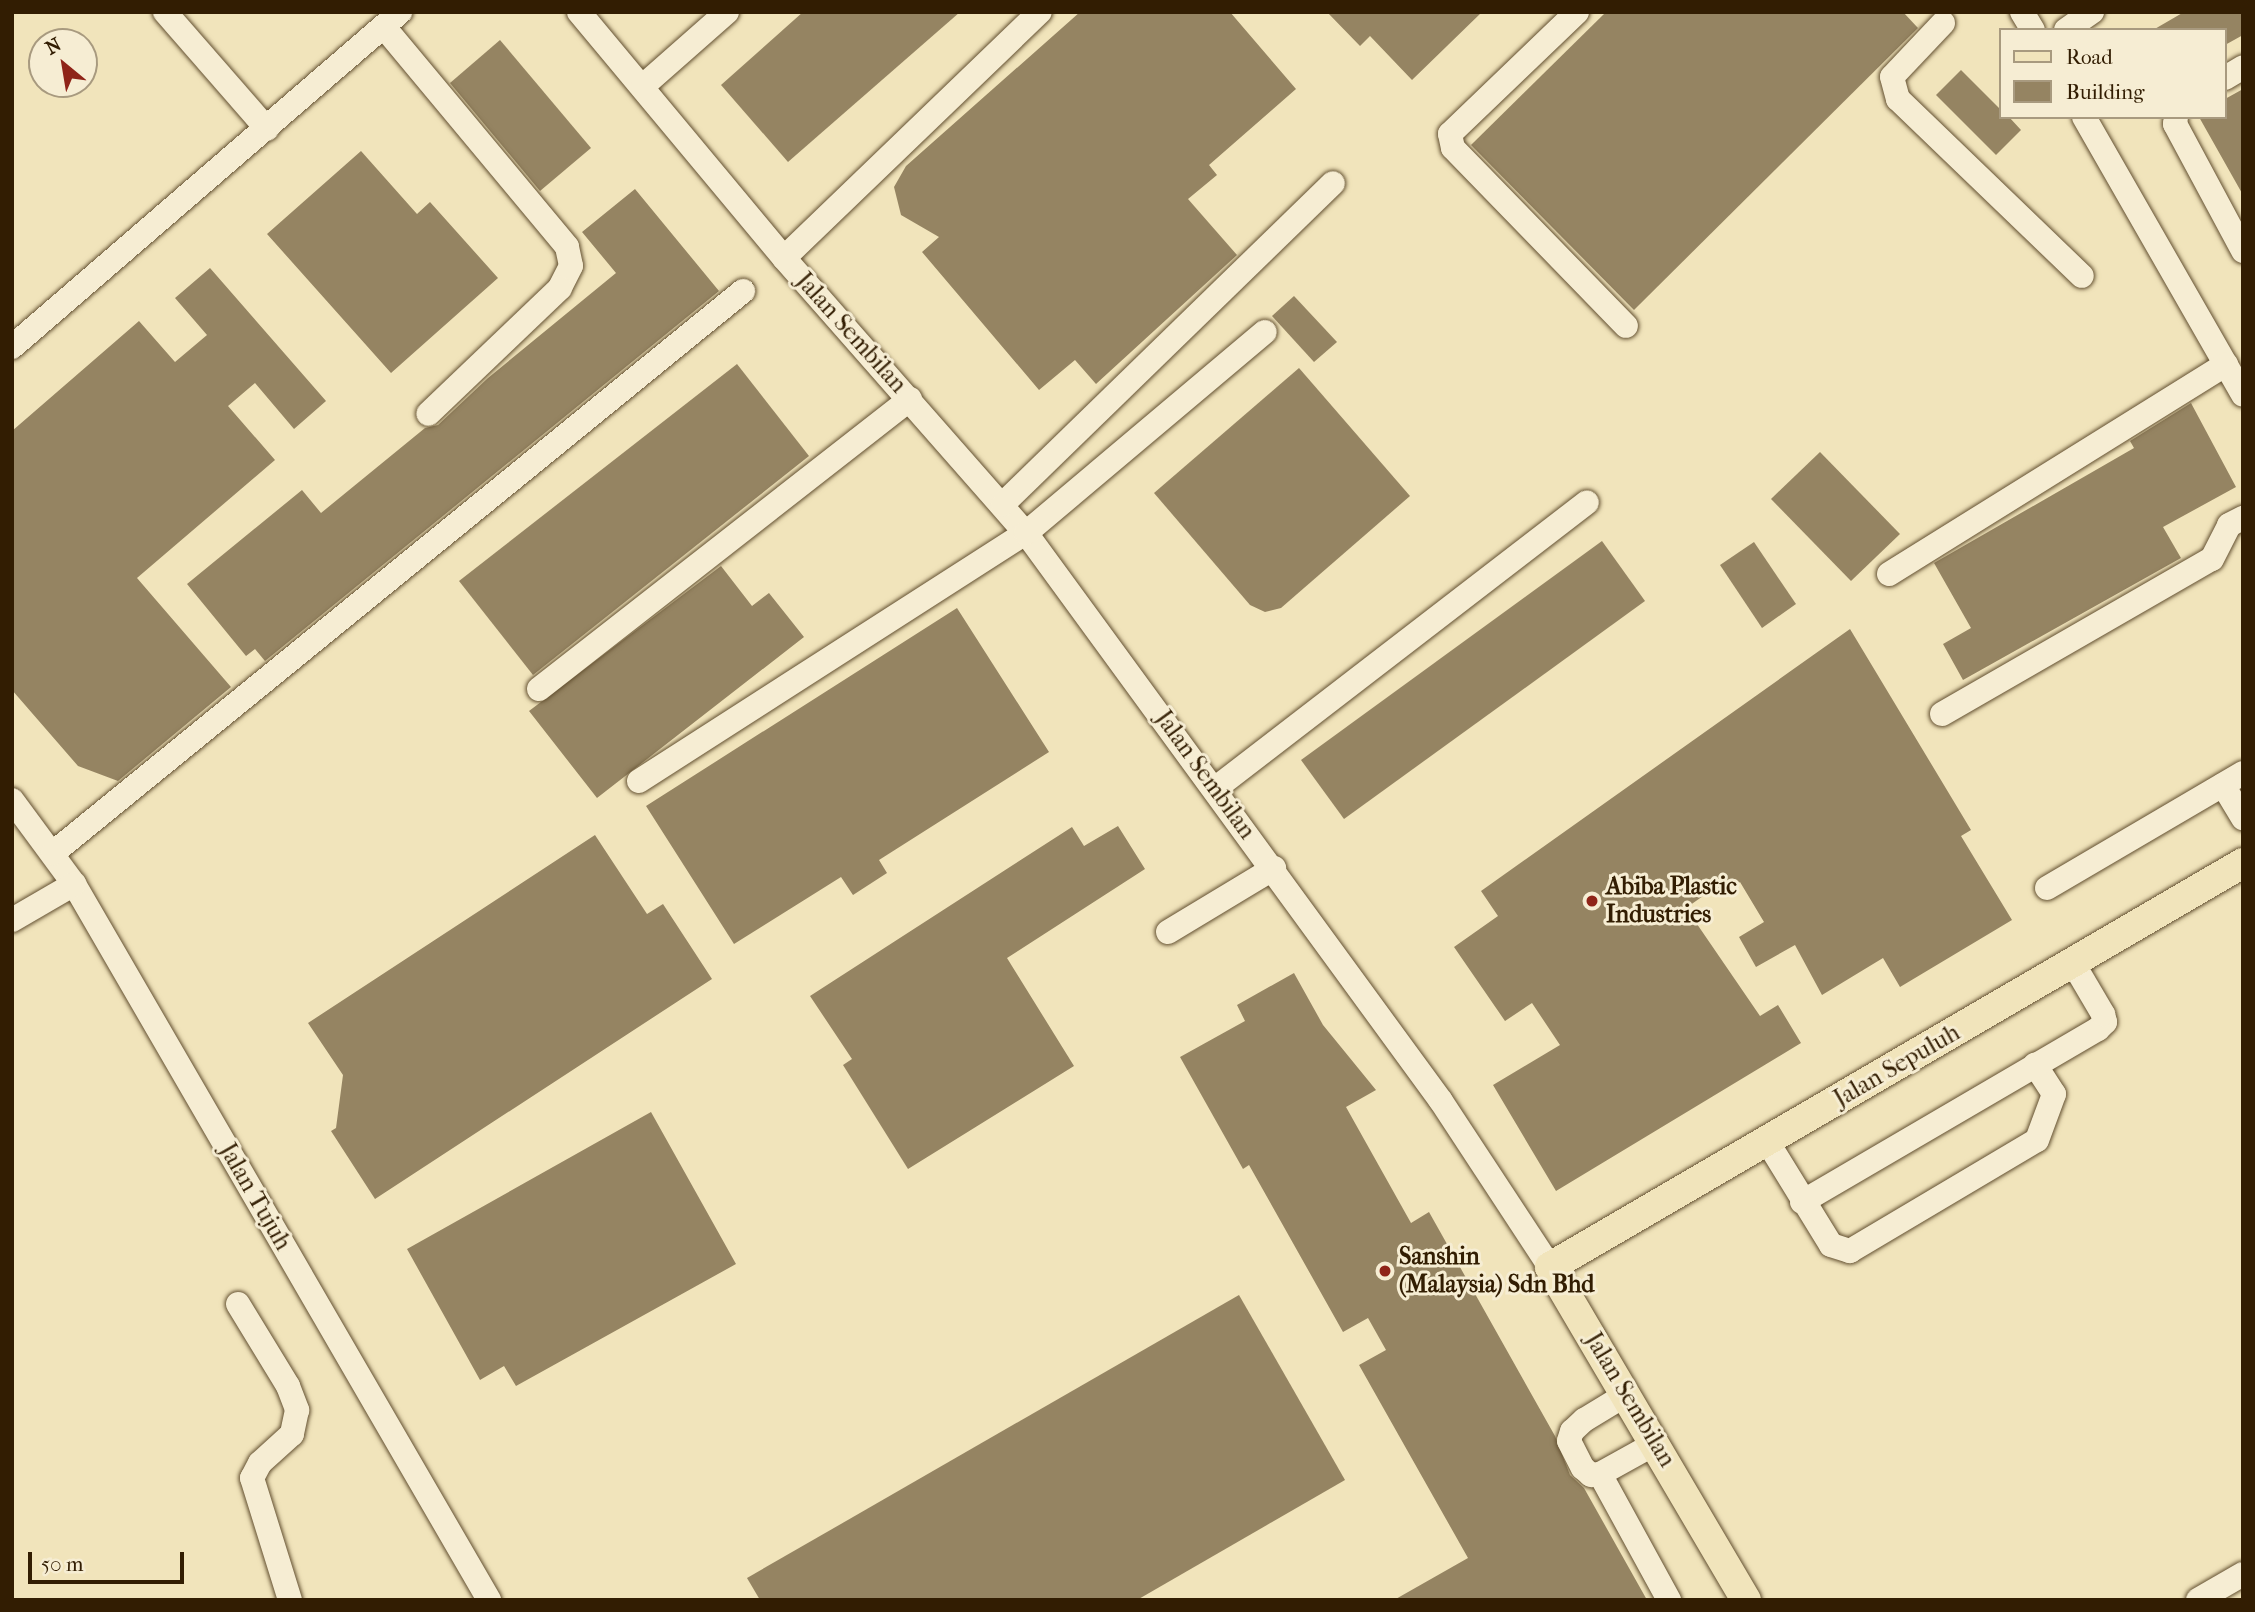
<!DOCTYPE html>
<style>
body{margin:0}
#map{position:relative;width:2255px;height:1612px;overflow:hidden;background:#f1e4bb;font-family:"IM FELL French Canon",serif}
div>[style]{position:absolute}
.building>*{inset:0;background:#958462}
.roads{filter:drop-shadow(0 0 2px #624f30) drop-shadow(0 0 2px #624f30)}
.minor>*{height:24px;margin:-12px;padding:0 12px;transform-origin:12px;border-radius:12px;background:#f6edd3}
.major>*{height:30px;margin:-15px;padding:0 15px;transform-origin:15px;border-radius:15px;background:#f1e4bb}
.dots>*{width:19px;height:19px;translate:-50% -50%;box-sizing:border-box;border:4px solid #f6edd3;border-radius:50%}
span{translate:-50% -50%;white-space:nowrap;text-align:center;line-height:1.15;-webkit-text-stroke:6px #f6edd3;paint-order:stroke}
.street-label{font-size:24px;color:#321d02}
.poi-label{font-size:24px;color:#321d02;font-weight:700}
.left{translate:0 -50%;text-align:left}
.frame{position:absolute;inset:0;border:14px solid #321d02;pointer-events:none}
.legend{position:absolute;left:1999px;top:28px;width:228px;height:91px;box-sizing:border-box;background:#f6edd3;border:2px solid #a89a7f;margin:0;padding:9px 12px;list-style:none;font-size:21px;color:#321d02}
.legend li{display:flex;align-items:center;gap:14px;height:35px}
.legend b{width:35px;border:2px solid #a89a7f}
.north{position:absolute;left:28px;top:28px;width:70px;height:70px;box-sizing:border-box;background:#f6edd3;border:2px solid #a89a7f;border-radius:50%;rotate:330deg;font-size:19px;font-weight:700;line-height:28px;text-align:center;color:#321d02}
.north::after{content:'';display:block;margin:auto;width:24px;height:32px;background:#8f2418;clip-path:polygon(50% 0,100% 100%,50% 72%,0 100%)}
.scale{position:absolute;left:28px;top:1552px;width:156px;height:32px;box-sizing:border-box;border:4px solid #321d02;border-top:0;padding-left:9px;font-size:21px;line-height:24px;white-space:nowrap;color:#321d02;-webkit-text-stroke:5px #f6edd3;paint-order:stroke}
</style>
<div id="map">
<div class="building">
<div style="clip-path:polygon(803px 12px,960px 12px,788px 162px,721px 85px)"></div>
<div style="clip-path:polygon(1080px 12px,1230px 12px,1296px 89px,1209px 165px,1217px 175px,1188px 199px,1237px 255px,1096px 384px,1075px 360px,1039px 390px,922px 252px,939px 237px,901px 215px,894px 187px,906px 166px)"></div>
<div style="clip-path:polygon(1327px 12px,1482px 12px,1412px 80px,1370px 36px,1360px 46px)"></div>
<div style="clip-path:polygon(1606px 12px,1903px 12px,1918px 28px,1634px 310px,1471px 145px)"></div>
<div style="clip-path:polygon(2184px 12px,2243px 12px,2243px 35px,2225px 45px,2225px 30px,2153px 30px)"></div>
<div style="clip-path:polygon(500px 40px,591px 148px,540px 191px,450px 83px)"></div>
<div style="clip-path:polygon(1961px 70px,2001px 110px,2001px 117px,2009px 117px,2021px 130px,1996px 155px,1936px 95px)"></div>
<div style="clip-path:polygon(2243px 89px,2243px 195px,2199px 117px,2225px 117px,2225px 99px)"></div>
<div style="clip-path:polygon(361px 151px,417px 214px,430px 202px,498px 278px,391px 373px,267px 234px)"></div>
<div style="clip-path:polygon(635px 189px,719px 291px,265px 661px,255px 649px,246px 656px,187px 584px,302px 490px,321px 513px,425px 428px,438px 425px,488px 378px,616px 273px,582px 232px)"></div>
<div style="clip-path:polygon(210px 268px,326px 401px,294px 429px,255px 383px,228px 406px,275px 460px,137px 578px,231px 687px,118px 781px,78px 766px,12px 690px,12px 431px,139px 321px,175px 362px,207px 335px,175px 298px)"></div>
<div style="clip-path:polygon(1294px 296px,1337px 342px,1314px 362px,1272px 316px)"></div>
<div style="clip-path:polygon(737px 364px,809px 456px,533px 675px,459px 581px)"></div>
<div style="clip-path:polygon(1299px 368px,1410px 496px,1281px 608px,1265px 612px,1250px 605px,1154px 493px)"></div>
<div style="clip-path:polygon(2191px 403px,2236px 487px,2163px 527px,2181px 558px,1963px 680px,1943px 644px,1971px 628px,1934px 563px,2134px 448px,2130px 441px)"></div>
<div style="clip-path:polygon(1820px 452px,1900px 534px,1851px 581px,1771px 499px)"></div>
<div style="clip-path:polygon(1602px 541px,1645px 601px,1344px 819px,1301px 760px)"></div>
<div style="clip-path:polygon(1754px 542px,1796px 604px,1762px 628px,1720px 565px)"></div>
<div style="clip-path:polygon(721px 566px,752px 606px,769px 593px,804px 637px,597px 798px,529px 711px)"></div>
<div style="clip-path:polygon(957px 608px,1049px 752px,879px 860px,887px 873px,853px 895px,841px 877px,734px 944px,646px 806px)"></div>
<div style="clip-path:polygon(1850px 629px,1971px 830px,1961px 836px,2012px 920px,1900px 987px,1883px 958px,1822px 995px,1795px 945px,1756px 967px,1739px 937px,1764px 922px,1740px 882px,1717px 897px,1713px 889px,1686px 908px,1760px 1016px,1778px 1005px,1801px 1043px,1556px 1191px,1493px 1085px,1560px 1045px,1532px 1003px,1505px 1021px,1454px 947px,1498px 916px,1481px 891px)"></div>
<div style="clip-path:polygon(1118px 826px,1145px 869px,1007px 958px,1074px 1066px,908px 1169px,843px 1065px,852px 1059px,810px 996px,1072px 827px,1084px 846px)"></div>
<div style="clip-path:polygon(595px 835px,647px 914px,663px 904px,712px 979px,375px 1199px,331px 1131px,336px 1128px,343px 1075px,308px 1023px)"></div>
<div style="clip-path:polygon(1294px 973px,1323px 1025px,1376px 1090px,1346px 1107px,1411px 1223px,1429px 1212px,1555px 1436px,1570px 1475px,1584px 1488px,1647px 1600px,1394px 1600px,1468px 1558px,1359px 1365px,1386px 1350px,1368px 1318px,1343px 1332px,1249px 1165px,1243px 1169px,1180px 1057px,1245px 1021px,1237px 1005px)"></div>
<div style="clip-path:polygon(651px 1112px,736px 1264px,516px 1386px,504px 1366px,480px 1380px,407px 1249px)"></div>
<div style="clip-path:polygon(1239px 1295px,1345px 1480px,1137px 1600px,760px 1600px,747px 1578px)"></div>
</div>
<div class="roads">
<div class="minor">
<div style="left:165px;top:12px;width:155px;rotate:48.9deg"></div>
<div style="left:579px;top:12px;width:320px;rotate:50.2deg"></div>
<div style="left:784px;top:258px;width:366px;rotate:48.7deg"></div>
<div style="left:1026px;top:533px;width:703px;rotate:53.85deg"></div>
<div style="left:1441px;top:1101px;width:199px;rotate:56.7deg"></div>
<div style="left:1577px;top:12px;width:176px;rotate:136.2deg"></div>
<div style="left:1450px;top:134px;width:14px;rotate:78deg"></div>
<div style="left:1453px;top:148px;width:248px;rotate:45.8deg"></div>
<div style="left:2022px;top:12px;width:21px;rotate:59deg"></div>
<div style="left:1943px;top:23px;width:74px;rotate:133.4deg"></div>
<div style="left:1892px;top:77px;width:23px;rotate:75deg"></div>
<div style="left:1898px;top:99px;width:255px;rotate:43.9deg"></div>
<div style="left:384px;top:27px;width:286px;rotate:50.2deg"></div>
<div style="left:567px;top:247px;width:19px;rotate:78deg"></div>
<div style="left:571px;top:266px;width:25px;rotate:117deg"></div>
<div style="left:560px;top:288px;width:182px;rotate:136.3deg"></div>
<div style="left:2066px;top:30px;width:32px;rotate:-35deg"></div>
<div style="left:2225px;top:78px;width:21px;rotate:-31deg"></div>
<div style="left:643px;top:86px;width:112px;rotate:-41.4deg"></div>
<div style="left:2084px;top:117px;width:320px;rotate:60.2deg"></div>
<div style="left:2176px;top:117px;width:7px;rotate:98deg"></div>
<div style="left:2175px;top:124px;width:144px;rotate:61.8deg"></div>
<div style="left:784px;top:258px;width:355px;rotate:-43.9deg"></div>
<div style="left:12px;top:347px;width:513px;rotate:-40.81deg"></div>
<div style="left:1003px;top:504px;width:460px;rotate:-44.2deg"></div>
<div style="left:1889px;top:574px;width:397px;rotate:-31.9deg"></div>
<div style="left:539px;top:689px;width:471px;rotate:-38deg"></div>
<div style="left:1942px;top:714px;width:311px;rotate:-29.9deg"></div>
<div style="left:2212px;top:559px;width:38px;rotate:-63deg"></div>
<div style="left:2229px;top:525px;width:16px;rotate:-27deg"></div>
<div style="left:639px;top:781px;width:460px;rotate:-32.7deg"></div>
<div style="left:1026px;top:533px;width:312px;rotate:-40.1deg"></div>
<div style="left:2223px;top:785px;width:39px;rotate:59deg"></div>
<div style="left:1216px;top:788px;width:468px;rotate:-37.6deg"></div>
<div style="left:12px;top:800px;width:104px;rotate:53.6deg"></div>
<div style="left:74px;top:884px;width:828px;rotate:59.9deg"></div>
<div style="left:53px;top:853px;width:890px;rotate:-39.16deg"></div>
<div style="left:2047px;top:888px;width:227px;rotate:-30.4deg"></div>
<div style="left:12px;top:920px;width:72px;rotate:-30.1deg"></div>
<div style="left:1168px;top:932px;width:124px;rotate:-31.1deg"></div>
<div style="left:1767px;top:1141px;width:122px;rotate:58.4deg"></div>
<div style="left:1831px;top:1245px;width:20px;rotate:18deg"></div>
<div style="left:1850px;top:1251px;width:217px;rotate:-30.7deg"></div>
<div style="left:2037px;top:1140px;width:49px;rotate:-69.7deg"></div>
<div style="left:2054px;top:1094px;width:35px;rotate:-123deg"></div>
<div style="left:1802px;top:1202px;width:343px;rotate:-30.3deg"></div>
<div style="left:2098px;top:1029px;width:10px;rotate:-45deg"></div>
<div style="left:2105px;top:1022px;width:8px;rotate:-104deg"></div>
<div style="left:2103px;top:1014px;width:59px;rotate:-120.5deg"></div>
<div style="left:238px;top:1304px;width:96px;rotate:58.6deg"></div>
<div style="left:288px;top:1386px;width:26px;rotate:69deg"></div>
<div style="left:297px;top:1410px;width:25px;rotate:102deg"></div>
<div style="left:292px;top:1434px;width:43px;rotate:137.8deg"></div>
<div style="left:260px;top:1463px;width:17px;rotate:118deg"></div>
<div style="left:252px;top:1478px;width:128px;rotate:72.7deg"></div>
<div style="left:1627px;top:1394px;width:50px;rotate:148.8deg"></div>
<div style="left:1584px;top:1420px;width:16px;rotate:137deg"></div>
<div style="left:1572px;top:1431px;width:10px;rotate:107deg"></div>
<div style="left:1569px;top:1441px;width:30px;rotate:63deg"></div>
<div style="left:1583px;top:1468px;width:11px;rotate:41deg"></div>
<div style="left:1591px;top:1475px;width:9px;rotate:-6deg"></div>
<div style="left:1600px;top:1474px;width:144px;rotate:61.3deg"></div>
<div style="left:1600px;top:1474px;width:64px;rotate:-29deg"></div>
<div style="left:2198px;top:1600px;width:52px;rotate:-30deg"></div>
</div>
<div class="major">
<div style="left:1746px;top:1600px;width:386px;rotate:-120.5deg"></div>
<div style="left:1550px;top:1267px;width:802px;rotate:-30.24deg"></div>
</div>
</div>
<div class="dots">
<div style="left:1592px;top:901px;background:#8f2418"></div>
<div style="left:1385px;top:1271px;background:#8f2418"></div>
</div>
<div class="street-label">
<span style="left:851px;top:333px;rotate:48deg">Jalan Sembilan</span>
<span style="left:1205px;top:775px;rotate:54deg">Jalan Sembilan</span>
<span style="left:1897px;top:1066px;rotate:-30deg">Jalan Sepuluh</span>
<span style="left:255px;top:1197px;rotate:60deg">Jalan Tujuh</span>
<span style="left:1630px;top:1400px;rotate:59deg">Jalan Sembilan</span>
</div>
<div class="poi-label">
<span class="left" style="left:1606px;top:901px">Abiba Plastic<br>Industries</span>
<span class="left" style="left:1399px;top:1271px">Sanshin<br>(Malaysia) Sdn Bhd</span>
</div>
<div class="frame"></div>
<ul class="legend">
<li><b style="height:9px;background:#f1e4bb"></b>Road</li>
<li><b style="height:19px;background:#958462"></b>Building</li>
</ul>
<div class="north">N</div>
<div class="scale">50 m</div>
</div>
